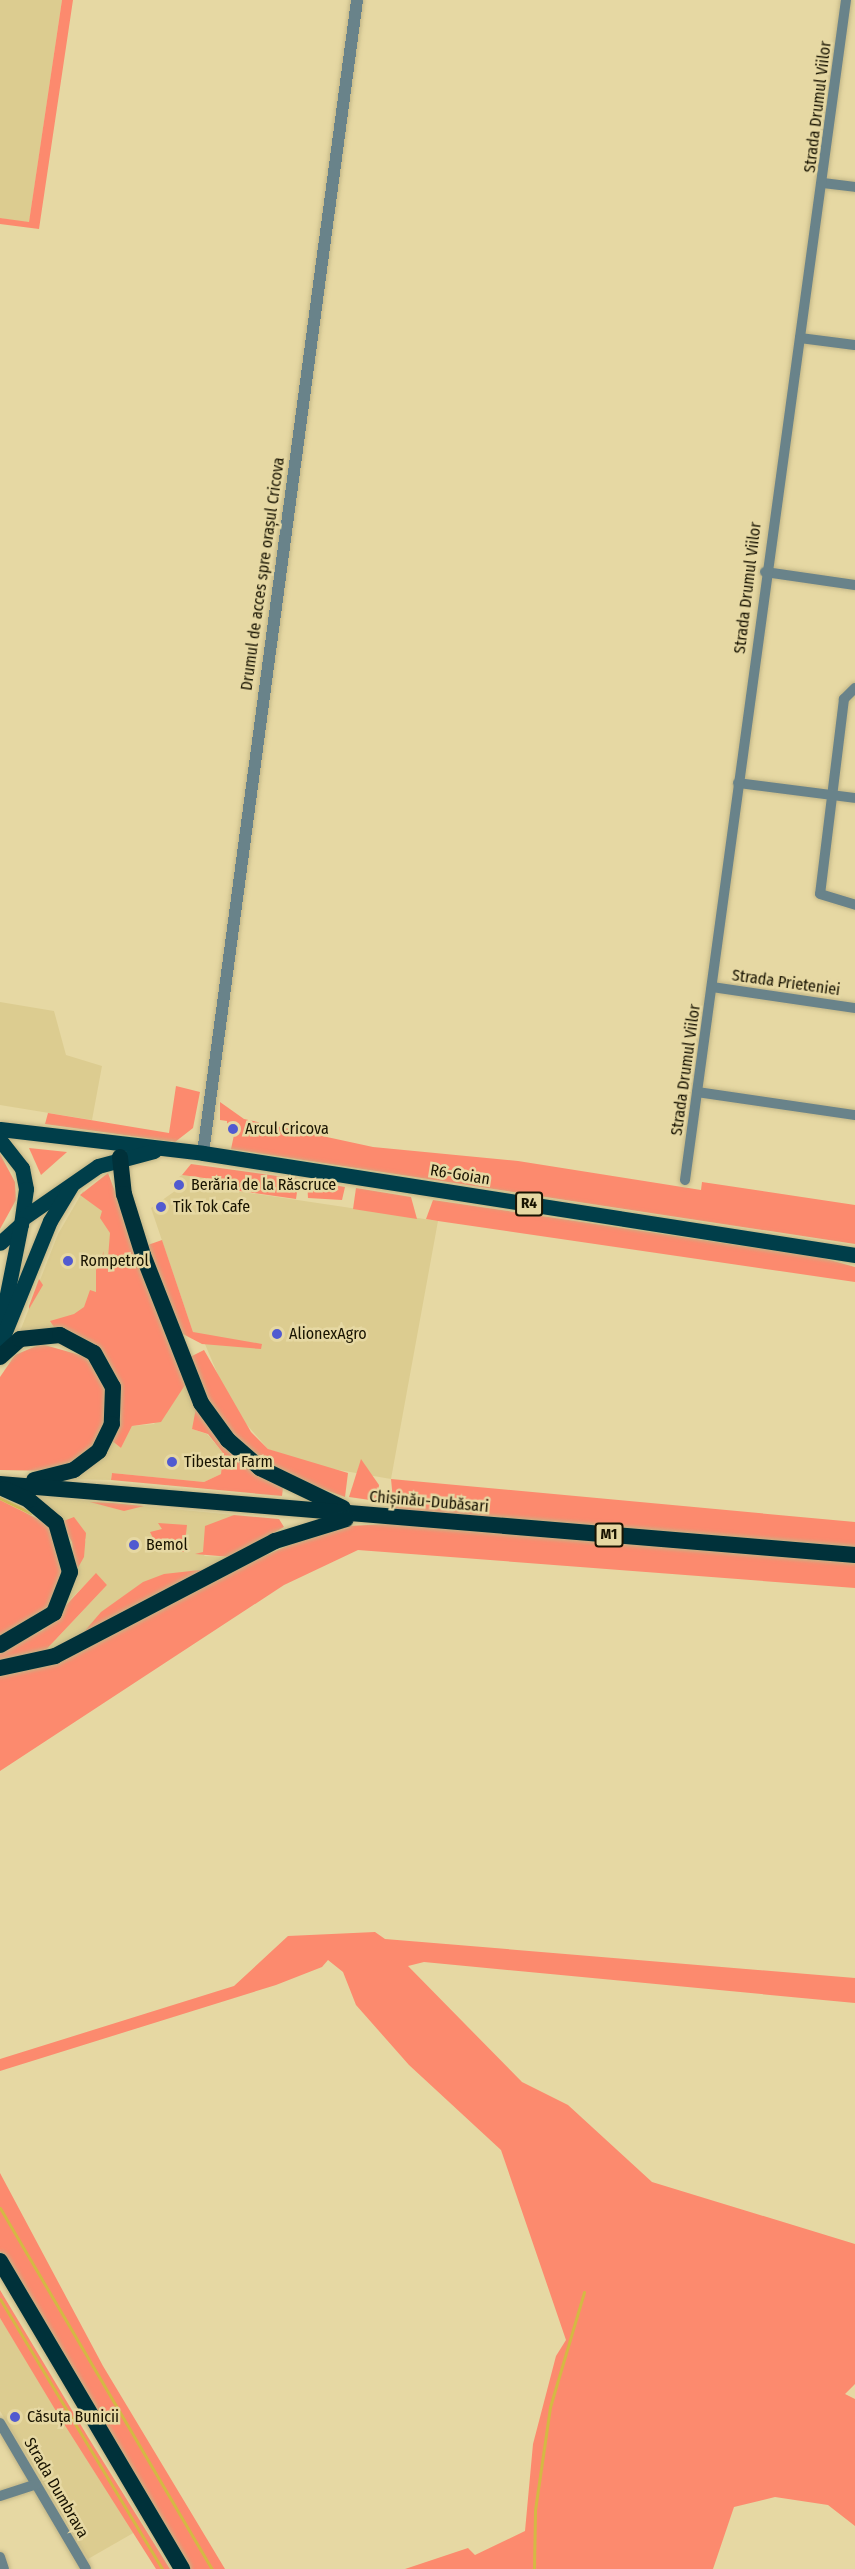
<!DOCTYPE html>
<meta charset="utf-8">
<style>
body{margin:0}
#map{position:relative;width:855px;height:2569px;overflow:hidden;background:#e6d8a3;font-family:"Fira Sans Condensed",sans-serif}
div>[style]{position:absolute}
.built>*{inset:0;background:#dccc90}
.green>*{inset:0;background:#fc8a6e}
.stream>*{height:3px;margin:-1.5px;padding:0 1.5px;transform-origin:1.5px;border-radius:1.5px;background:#d4b844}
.roads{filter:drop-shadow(0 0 2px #c1b586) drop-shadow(0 0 2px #c1b586)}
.minor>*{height:10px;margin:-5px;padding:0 5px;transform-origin:5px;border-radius:5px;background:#69838a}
.tertiary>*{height:12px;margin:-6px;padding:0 6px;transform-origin:6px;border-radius:6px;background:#69838a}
.primary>*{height:15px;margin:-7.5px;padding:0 7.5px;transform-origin:7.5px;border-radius:7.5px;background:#003e4a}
.trunk>*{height:16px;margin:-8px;padding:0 8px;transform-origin:8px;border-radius:8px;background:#00313a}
.dots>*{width:16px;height:16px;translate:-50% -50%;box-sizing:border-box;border:3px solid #e6d8a3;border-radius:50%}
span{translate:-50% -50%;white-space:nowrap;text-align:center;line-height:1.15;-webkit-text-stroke:5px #e6d8a3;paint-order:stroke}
.shield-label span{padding:2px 4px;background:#e6d8a3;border:2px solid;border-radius:4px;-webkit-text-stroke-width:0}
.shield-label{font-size:15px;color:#181301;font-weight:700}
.street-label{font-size:16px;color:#181301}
.poi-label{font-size:16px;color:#181301}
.left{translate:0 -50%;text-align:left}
</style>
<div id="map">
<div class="built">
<div style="clip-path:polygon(0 0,62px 0,29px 223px,0 218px)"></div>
<div style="clip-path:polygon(0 1002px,54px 1011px,66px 1055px,102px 1066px,92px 1120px,0 1105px)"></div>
<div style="clip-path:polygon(182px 1175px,204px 1178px,203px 1186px,438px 1221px,391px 1479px,321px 1467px,268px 1449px,232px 1408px,202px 1337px,193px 1332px,151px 1208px,175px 1191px,170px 1183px)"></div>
<div style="clip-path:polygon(83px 1191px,103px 1208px,123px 1240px,96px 1304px,56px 1330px,19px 1334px,58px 1234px)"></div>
<div style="clip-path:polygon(187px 1382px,200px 1408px,192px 1429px,207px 1434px,223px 1453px,221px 1474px,204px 1482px,112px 1473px,111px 1480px,71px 1479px,111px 1440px,121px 1448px,132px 1426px,154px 1424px)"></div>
<div style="clip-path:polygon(30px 1495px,234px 1515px,204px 1556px,231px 1557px,41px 1655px,107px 1585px,96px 1574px,67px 1603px,86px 1539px)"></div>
<div style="clip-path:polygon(0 2318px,135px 2532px,88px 2559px,0 2411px)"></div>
</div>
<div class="green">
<div style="clip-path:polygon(62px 0,73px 0,39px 229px,0 224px,0 218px,29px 222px)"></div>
<div style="clip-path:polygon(176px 1086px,200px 1092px,193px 1128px,175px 1142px,45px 1124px,48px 1113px,169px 1133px)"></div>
<div style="clip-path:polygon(220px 1102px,244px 1119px,373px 1147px,518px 1161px,701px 1190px,702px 1182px,855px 1205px,855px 1244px,231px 1149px,234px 1135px,227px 1130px,227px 1121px,220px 1120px)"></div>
<div style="clip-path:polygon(29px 1148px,67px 1152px,41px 1175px)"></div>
<div style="clip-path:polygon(0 1154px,15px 1182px,16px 1200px,0 1229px)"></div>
<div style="clip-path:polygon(191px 1164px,299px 1179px,296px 1199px,225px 1189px,226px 1181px,182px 1175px)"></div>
<div style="clip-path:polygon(108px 1173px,187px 1382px,161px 1422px,132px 1426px,121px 1448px,111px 1440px,116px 1431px,94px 1345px,56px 1330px,50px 1321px,74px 1314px,84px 1307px,90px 1290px,96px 1292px,96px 1270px,104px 1251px,101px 1265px,108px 1258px,110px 1233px,100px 1218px,102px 1211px,80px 1195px)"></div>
<div style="clip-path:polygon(307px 1180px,345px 1187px,342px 1200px,308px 1198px)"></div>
<div style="clip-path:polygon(356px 1188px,411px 1197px,417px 1219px,353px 1209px)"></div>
<div style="clip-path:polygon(433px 1200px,819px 1257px,855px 1267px,855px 1282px,438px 1221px,426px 1219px)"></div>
<div style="clip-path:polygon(162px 1240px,193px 1332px,262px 1344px,261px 1349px,202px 1344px,179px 1332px,145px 1246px)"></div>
<div style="clip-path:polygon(39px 1279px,43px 1285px,29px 1309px,29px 1306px)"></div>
<div style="clip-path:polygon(41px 1344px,87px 1357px,106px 1381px,109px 1420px,90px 1453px,56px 1471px,0 1470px,0 1377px,15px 1355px)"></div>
<div style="clip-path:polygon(204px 1350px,251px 1432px,268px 1449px,348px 1473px,345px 1497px,268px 1469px,216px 1418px,190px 1357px)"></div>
<div style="clip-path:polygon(196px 1408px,283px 1488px,282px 1496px,111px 1480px,112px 1473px,204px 1482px,221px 1474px,223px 1453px,208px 1434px,192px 1429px)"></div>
<div style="clip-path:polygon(361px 1459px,379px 1485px,377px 1501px,349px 1497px)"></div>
<div style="clip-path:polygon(391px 1479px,855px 1522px,855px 1551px,394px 1511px)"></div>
<div style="clip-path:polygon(0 1500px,52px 1526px,64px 1565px,51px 1608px,0 1639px)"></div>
<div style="clip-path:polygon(90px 1502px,113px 1503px,144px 1506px,124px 1511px)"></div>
<div style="clip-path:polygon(234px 1515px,279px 1519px,284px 1527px,231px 1557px,195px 1554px,203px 1552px,205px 1526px)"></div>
<div style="clip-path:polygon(74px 1517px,86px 1533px,84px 1557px,75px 1573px,72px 1542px,61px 1522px)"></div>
<div style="clip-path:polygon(158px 1523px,187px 1525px,184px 1552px,156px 1544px,150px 1532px,162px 1529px)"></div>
<div style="clip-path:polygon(405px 1523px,855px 1560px,855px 1588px,358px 1550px,284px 1585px,0 1771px,0 1672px,330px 1527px)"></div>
<div style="clip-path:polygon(209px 1569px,77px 1640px,101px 1612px,143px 1582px,164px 1574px)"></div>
<div style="clip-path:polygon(96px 1573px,107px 1585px,41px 1655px,0 1661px,0 1650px,43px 1630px)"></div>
<div style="clip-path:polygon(375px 1932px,385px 1939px,855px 1978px,855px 2003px,424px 1962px,408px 1966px,522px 2082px,568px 2105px,652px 2182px,855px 2244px,855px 2384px,845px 2394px,855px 2399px,855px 2526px,828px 2505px,775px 2497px,734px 2507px,713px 2569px,405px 2569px,468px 2548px,475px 2555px,525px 2531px,533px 2444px,556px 2356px,566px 2340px,501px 2150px,409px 2065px,356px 2005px,343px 1972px,328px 1960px,322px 1967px,276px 1985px,0 2071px,0 2059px,234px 1986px,288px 1936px)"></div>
<div style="clip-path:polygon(0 2173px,103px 2366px,225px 2569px,188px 2569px,0 2252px)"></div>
<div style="clip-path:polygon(0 2290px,88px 2437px,170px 2569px,156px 2569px,59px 2416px,0 2318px)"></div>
</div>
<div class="stream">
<div style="left:0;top:1498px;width:34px;rotate:26deg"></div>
<div style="left:0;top:2208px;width:419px;rotate:59.6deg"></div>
<div style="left:0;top:2299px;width:315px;rotate:59deg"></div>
<div style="left:534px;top:2569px;width:59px;rotate:-89deg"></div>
<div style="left:535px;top:2510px;width:104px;rotate:-81.7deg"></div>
<div style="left:550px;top:2407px;width:120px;rotate:-73.5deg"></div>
</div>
<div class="roads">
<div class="minor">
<div style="left:823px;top:183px;width:32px;rotate:7deg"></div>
<div style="left:800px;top:338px;width:55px;rotate:7.3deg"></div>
<div style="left:765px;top:572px;width:91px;rotate:8.2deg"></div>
<div style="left:855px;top:688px;width:16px;rotate:135deg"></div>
<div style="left:844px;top:699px;width:196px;rotate:97deg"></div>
<div style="left:820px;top:894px;width:37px;rotate:17deg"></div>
<div style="left:738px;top:783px;width:118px;rotate:7.3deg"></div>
<div style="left:712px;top:987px;width:145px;rotate:8.4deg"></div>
<div style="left:697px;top:1092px;width:160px;rotate:8.3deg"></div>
<div style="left:685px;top:1180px;width:1191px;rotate:-82.23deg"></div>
<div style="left:0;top:2423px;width:169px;rotate:59.5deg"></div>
<div style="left:0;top:2496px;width:38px;rotate:-18deg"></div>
<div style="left:0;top:2557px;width:13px;rotate:72deg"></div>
</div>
<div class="tertiary">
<div style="left:203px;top:1153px;width:1163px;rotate:-82.39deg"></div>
</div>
<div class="primary">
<div style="left:0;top:1129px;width:204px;rotate:6.7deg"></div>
<div style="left:203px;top:1153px;width:660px;rotate:8.89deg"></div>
<div style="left:0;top:1140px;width:36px;rotate:52deg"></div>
<div style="left:22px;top:1168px;width:21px;rotate:79deg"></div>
<div style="left:26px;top:1189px;width:35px;rotate:98deg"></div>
<div style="left:21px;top:1224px;width:28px;rotate:138deg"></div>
<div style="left:23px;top:1218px;width:91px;rotate:-34.7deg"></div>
<div style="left:98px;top:1166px;width:58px;rotate:-15deg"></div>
<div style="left:0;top:1329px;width:107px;rotate:-78.7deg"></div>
<div style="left:0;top:1344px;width:133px;rotate:-67.9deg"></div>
<div style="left:50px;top:1221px;width:41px;rotate:-59deg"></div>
</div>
<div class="trunk">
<div style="left:120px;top:1157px;width:37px;rotate:84deg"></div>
<div style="left:124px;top:1194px;width:64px;rotate:72.7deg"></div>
<div style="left:143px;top:1255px;width:159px;rotate:68.6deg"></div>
<div style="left:201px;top:1403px;width:46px;rotate:53.9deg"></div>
<div style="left:228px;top:1440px;width:43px;rotate:41.2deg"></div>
<div style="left:260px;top:1468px;width:92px;rotate:25.7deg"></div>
<div style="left:0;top:1357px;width:27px;rotate:-42deg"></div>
<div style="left:20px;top:1339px;width:40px;rotate:-5.7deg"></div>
<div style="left:60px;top:1335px;width:38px;rotate:28deg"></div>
<div style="left:94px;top:1353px;width:39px;rotate:61deg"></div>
<div style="left:113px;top:1387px;width:37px;rotate:92deg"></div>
<div style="left:112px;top:1424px;width:30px;rotate:116deg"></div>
<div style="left:99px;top:1451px;width:31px;rotate:143deg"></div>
<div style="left:74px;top:1470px;width:41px;rotate:166deg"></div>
<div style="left:0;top:1484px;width:858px;rotate:4.75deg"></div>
<div style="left:0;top:1645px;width:63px;rotate:-30.7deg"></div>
<div style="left:54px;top:1613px;width:44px;rotate:-68.7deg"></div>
<div style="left:70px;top:1572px;width:51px;rotate:-105.9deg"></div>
<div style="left:56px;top:1523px;width:35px;rotate:-140deg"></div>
<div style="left:29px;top:1500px;width:27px;rotate:-156deg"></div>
<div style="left:0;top:1668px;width:56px;rotate:-12.3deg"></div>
<div style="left:55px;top:1656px;width:248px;rotate:-27.6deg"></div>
<div style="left:275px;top:1541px;width:74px;rotate:-17.2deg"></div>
<div style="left:0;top:2261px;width:358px;rotate:59.4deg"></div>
</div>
</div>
<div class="dots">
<div style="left:233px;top:1129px;background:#515ad0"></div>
<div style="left:179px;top:1185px;background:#515ad0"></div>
<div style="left:161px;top:1207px;background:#515ad0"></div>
<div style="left:68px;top:1261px;background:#515ad0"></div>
<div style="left:277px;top:1334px;background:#515ad0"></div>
<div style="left:172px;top:1462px;background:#515ad0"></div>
<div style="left:134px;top:1545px;background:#515ad0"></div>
<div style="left:15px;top:2417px;background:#515ad0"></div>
</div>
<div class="shield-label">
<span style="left:529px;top:1204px">R4</span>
<span style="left:609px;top:1535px">M1</span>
</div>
<div class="street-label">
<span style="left:818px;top:107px;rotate:-83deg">Strada Drumul Viilor</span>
<span style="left:263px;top:574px;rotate:-82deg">Drumul de acces spre orașul Cricova</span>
<span style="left:748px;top:588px;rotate:-83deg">Strada Drumul Viilor</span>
<span style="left:786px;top:983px;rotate:8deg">Strada Prieteniei</span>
<span style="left:686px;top:1070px;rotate:-82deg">Strada Drumul Viilor</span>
<span style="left:460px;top:1175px;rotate:9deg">R6-Goian</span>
<span style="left:429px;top:1502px;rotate:5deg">Chișinău-Dubăsari</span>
<span style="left:56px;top:2488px;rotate:60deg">Strada Dumbrava</span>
</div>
<div class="poi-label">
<span class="left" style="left:245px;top:1129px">Arcul Cricova</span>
<span class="left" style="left:191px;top:1185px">Berăria de la Răscruce</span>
<span class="left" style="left:173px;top:1207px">Tik Tok Cafe</span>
<span class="left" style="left:80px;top:1261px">Rompetrol</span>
<span class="left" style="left:289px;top:1334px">AlionexAgro</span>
<span class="left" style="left:184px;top:1462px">Tibestar Farm</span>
<span class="left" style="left:146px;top:1545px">Bemol</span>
<span class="left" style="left:27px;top:2417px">Căsuța Bunicii</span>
</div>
</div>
